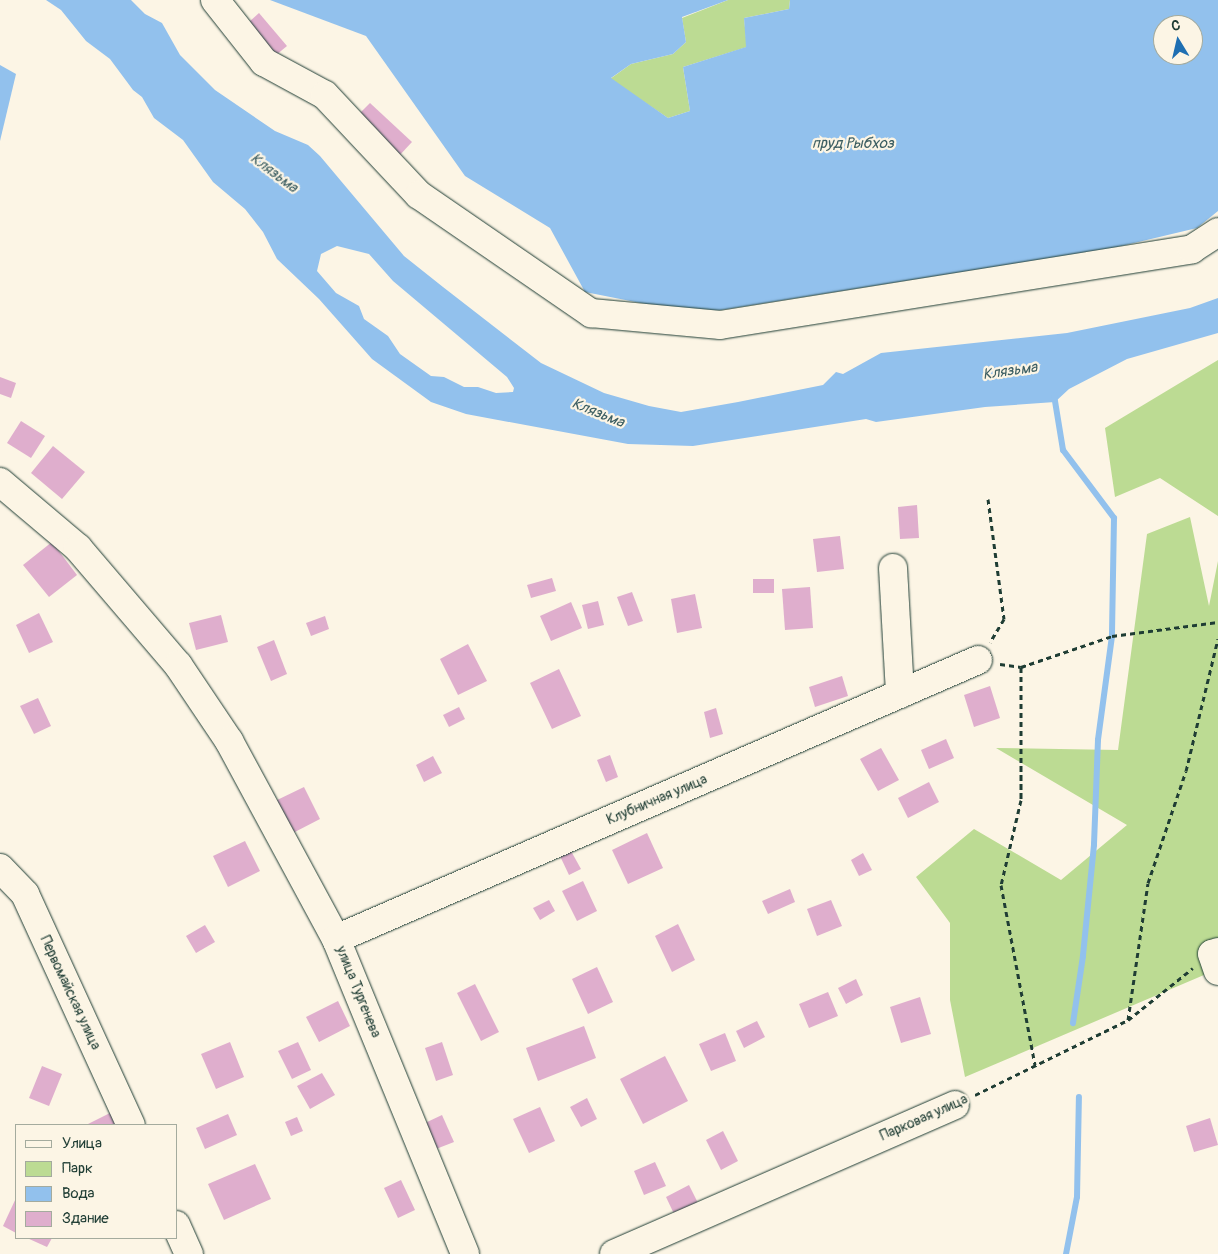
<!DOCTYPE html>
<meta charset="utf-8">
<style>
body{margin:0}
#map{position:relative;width:1218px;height:1254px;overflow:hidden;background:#fcf5e5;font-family:Pangolin,sans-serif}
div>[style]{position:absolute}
.green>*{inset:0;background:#bcdb93}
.water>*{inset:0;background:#92c1ed}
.stream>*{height:6px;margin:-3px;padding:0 3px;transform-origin:3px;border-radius:3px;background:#92c1ed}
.building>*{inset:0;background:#dfaecd}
.path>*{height:3px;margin-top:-1.5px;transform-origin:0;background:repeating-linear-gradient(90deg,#1f3d34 0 5px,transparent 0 9px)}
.roads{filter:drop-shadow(0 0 1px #1f3d34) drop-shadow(0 0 1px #1f3d34)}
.minor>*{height:28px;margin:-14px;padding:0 14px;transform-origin:14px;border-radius:14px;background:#fcf5e5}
span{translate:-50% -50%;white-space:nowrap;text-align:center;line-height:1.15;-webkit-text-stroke:4.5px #fcf5e5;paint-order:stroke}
.street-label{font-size:14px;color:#1f3d34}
.water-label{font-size:15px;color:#3c5e62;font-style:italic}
.legend{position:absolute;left:15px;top:1124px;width:162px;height:115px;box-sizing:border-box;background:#fcf5e5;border:1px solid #a4ab9e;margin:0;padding:6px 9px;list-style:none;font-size:15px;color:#1f3d34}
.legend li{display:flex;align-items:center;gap:10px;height:25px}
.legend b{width:25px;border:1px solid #a4ab9e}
.north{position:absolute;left:1153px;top:15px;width:50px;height:50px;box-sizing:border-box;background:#fcf5e5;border:1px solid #a4ab9e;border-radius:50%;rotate:351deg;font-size:14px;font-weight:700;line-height:20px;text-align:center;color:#1f3d34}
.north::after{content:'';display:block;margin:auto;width:18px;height:22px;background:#1f6fb2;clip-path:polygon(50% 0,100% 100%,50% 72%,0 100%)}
</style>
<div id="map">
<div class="green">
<div style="clip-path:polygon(728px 0,790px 0,789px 9px,744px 18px,747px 47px,683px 67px,690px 111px,668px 118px,610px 79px,631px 64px,673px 54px,686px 42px,682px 18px)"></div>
<div style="clip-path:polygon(1218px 360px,1218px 516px,1160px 478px,1115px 497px,1105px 428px)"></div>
<div style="clip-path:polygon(1190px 517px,1209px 606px,1218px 561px,1218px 969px,965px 1077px,950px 1000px,950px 923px,916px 877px,974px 829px,1061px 880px,1127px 825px,996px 748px,1118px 750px,1147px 534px)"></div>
</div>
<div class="water">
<div style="clip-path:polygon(evenodd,46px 0,131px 0,145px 14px,162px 23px,180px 55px,215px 90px,275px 131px,308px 145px,320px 156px,404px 256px,443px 287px,541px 363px,604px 393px,649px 406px,681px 412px,738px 402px,823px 385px,836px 372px,843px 374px,881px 353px,1067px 333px,1190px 308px,1218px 298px,1218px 333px,1127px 359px,1069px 389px,1055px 402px,985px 407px,876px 422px,866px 419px,693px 446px,628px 444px,466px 414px,431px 402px,372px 359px,319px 299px,277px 259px,263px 232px,245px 209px,213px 182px,183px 140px,154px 118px,142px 97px,133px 90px,110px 59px,86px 41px,61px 10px,46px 0,337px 246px,369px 254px,393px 281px,507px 377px,514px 388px,513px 392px,496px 393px,478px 387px,464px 387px,444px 377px,431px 376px,400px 354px,388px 336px,364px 319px,359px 306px,336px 293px,317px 271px,321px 254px,337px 246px)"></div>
<div style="clip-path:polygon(evenodd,270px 0,728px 0,682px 17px,686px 42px,673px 54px,631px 64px,611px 78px,668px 118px,690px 111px,683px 67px,746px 47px,744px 18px,789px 9px,790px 0,1218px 0,1218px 211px,1197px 228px,1109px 249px,696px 314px,585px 292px,550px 228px,465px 176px,366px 36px,270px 0,1163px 25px,1193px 25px,1193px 55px,1163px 55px,1163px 25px)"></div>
<div style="clip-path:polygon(0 65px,16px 74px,0 141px)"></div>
</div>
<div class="stream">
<div style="left:1054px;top:395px;width:56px;rotate:80.7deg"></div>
<div style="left:1063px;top:450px;width:85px;rotate:53.1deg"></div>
<div style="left:1114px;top:518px;width:118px;rotate:91deg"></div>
<div style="left:1112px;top:636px;width:105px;rotate:97.7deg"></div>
<div style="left:1098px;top:740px;width:105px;rotate:92.2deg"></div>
<div style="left:1094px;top:845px;width:112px;rotate:95.7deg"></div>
<div style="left:1083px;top:956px;width:68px;rotate:98.5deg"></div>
<div style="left:1066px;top:1254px;width:58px;rotate:-79.1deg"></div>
<div style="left:1077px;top:1197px;width:100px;rotate:-88.9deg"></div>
</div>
<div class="building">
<div style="clip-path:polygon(259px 13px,287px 46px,270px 60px,242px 28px)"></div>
<div style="clip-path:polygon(370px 103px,412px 142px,398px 157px,356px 117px)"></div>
<div style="clip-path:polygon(0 377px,16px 383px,11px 398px,0 394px)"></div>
<div style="clip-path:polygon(21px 421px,45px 436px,31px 458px,7px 443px)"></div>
<div style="clip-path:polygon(53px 446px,85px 472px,62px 499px,31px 473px)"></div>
<div style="clip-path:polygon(917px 505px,919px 538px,900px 539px,898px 507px)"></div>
<div style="clip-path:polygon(840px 536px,844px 569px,817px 572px,813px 539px)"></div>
<div style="clip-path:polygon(52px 542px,77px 575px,49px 597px,23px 565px)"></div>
<div style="clip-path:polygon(552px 578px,556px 591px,531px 598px,527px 585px)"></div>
<div style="clip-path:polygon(753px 579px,774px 579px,774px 593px,753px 593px)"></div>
<div style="clip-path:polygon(810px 587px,813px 628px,785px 630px,782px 589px)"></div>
<div style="clip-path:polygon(632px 592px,643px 621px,628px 626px,617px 597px)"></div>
<div style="clip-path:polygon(695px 594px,702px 628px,677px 633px,671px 599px)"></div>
<div style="clip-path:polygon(598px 601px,604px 625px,588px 629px,582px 605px)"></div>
<div style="clip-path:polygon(571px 602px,582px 628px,551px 641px,540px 616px)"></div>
<div style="clip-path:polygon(39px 613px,53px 642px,29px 653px,16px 625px)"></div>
<div style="clip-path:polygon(221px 615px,228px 642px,196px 650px,189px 623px)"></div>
<div style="clip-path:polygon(325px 616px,329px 629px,311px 636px,306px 623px)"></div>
<div style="clip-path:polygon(274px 640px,287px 674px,271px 681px,257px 647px)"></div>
<div style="clip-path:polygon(468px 644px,487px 681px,458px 695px,440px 659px)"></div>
<div style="clip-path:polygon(559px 669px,581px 716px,552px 729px,530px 683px)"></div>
<div style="clip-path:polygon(842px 676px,848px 696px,815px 707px,809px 687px)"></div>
<div style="clip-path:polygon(990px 686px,1000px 718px,974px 727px,964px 695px)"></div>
<div style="clip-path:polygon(38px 698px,51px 726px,34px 734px,20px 706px)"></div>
<div style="clip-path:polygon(459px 707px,465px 719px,449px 727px,443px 715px)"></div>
<div style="clip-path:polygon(716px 708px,723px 734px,710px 738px,704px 712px)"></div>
<div style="clip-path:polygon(946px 739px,954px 758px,929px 769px,921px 750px)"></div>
<div style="clip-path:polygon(881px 748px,899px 780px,878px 791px,860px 759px)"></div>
<div style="clip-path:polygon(610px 755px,618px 777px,606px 782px,597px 760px)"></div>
<div style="clip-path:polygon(433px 756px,442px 773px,424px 782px,416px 765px)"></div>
<div style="clip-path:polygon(929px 782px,939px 802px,908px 818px,898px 798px)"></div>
<div style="clip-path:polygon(304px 787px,320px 819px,289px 835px,273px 802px)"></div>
<div style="clip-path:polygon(647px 833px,663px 868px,628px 884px,612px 850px)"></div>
<div style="clip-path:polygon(245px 841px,260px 871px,228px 887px,213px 856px)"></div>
<div style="clip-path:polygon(571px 851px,581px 869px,569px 875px,560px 856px)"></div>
<div style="clip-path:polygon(863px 853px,872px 870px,859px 876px,851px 860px)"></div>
<div style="clip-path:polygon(583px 881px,597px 911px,577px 921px,562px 891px)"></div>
<div style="clip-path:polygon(790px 889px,795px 902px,768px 914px,762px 901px)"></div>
<div style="clip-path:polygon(549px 900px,555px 911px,540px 920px,533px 908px)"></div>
<div style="clip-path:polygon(831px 900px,842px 926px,817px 936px,807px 909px)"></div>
<div style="clip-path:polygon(678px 924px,695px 960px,672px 972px,655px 936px)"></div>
<div style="clip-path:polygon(205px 925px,215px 942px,196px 953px,186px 936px)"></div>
<div style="clip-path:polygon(597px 967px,613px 1002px,588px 1014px,572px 979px)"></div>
<div style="clip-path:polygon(856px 979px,863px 995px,846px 1004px,838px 988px)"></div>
<div style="clip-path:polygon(475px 984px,499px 1032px,481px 1041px,457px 993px)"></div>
<div style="clip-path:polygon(828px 992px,838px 1016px,809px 1028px,799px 1004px)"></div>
<div style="clip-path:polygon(920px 997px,931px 1034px,901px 1043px,890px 1007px)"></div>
<div style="clip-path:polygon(338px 1001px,350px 1026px,319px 1042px,306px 1017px)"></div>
<div style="clip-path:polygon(757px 1021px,765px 1037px,744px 1048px,736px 1031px)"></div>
<div style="clip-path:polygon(584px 1026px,596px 1058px,538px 1081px,526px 1048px)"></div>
<div style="clip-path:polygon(725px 1033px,736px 1061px,711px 1071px,699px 1044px)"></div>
<div style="clip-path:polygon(230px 1042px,244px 1077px,216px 1089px,201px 1054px)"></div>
<div style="clip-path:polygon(298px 1042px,311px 1070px,292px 1079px,278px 1051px)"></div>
<div style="clip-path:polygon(442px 1042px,453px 1075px,436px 1081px,425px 1048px)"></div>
<div style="clip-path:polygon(665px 1056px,688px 1101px,643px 1124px,620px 1079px)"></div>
<div style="clip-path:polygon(42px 1066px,62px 1074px,49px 1106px,29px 1098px)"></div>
<div style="clip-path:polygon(322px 1073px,335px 1095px,310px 1109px,297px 1086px)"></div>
<div style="clip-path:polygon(587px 1098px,597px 1119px,581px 1127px,570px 1107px)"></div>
<div style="clip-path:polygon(540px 1107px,555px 1141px,529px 1153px,513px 1119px)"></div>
<div style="clip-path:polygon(112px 1112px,118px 1125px,86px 1125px)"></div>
<div style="clip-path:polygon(228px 1114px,237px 1135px,205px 1149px,196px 1128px)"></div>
<div style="clip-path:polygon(442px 1115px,454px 1142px,436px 1149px,425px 1123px)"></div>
<div style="clip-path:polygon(297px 1117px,303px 1131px,291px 1136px,285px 1122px)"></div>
<div style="clip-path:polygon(1210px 1118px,1218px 1145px,1194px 1152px,1186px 1126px)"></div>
<div style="clip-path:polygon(723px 1131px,738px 1161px,721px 1170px,706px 1140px)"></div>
<div style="clip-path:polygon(655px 1162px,666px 1186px,644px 1195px,634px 1171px)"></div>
<div style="clip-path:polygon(255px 1164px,271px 1199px,224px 1220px,208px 1184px)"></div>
<div style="clip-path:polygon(401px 1180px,415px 1210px,398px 1218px,384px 1188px)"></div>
<div style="clip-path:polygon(689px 1185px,700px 1207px,676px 1218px,666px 1197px)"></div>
<div style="clip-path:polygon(16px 1198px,16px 1233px,3px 1226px)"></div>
<div style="clip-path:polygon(27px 1238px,52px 1238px,47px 1247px)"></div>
</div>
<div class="path">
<div style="left:988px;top:499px;width:121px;rotate:82.4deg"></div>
<div style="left:1004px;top:619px;width:27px;rotate:121deg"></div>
<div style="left:1000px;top:664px;width:21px;rotate:8deg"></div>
<div style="left:1021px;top:667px;width:133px;rotate:90deg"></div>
<div style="left:1021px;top:800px;width:87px;rotate:103.2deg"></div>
<div style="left:1001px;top:885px;width:183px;rotate:79.3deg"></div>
<div style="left:1021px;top:667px;width:96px;rotate:-18.8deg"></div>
<div style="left:1112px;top:636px;width:107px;rotate:-7.5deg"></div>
<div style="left:1128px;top:1020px;width:138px;rotate:-81.7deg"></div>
<div style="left:1148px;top:883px;width:118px;rotate:-71.3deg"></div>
<div style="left:1186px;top:771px;width:136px;rotate:-76.4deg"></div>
<div style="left:975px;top:1095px;width:170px;rotate:-26.1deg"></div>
<div style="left:1128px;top:1020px;width:83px;rotate:-38.7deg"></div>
</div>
<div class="roads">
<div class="minor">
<div style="left:215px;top:0;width:79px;rotate:51.7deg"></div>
<div style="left:264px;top:62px;width:69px;rotate:28.4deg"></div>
<div style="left:325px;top:95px;width:137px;rotate:46.8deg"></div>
<div style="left:419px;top:195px;width:209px;rotate:34.5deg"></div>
<div style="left:591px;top:313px;width:130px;rotate:5.3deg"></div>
<div style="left:720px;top:325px;width:478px;rotate:-9.1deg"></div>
<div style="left:1192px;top:249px;width:31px;rotate:-33deg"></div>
<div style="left:0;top:482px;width:102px;rotate:40.2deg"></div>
<div style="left:78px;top:548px;width:154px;rotate:49.5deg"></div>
<div style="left:178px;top:665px;width:92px;rotate:56.1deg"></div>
<div style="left:229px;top:741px;width:225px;rotate:61.6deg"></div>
<div style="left:336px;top:939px;width:340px;rotate:67.7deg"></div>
<div style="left:893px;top:568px;width:126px;rotate:86.8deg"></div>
<div style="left:0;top:868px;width:36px;rotate:46deg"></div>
<div style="left:25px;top:894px;width:254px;rotate:65.4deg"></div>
<div style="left:336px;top:939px;width:700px;rotate:-23.49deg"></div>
<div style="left:1218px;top:952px;width:6px;rotate:162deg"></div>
<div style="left:1212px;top:954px;width:18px;rotate:71deg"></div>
<div style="left:176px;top:1225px;width:32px;rotate:66deg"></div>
<div style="left:614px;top:1254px;width:372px;rotate:-23.6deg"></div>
</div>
</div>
<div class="street-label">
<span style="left:657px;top:800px;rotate:-23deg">Клубничная улица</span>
<span style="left:358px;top:992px;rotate:68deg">улица Тургенева</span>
<span style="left:70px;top:993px;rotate:65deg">Первомайская улица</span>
<span style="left:924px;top:1118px;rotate:-24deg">Парковая улица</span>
</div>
<div class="water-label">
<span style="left:853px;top:144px">пруд Рыбхоз</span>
<span style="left:274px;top:173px;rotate:37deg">Клязьма</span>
<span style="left:1010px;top:371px;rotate:-8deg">Клязьма</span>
<span style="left:598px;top:413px;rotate:22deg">Клязьма</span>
</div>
<ul class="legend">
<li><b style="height:6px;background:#fcf5e5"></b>Улица</li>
<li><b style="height:14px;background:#bcdb93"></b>Парк</li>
<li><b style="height:14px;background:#92c1ed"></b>Вода</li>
<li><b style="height:14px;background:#dfaecd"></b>Здание</li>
</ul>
<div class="north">С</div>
</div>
